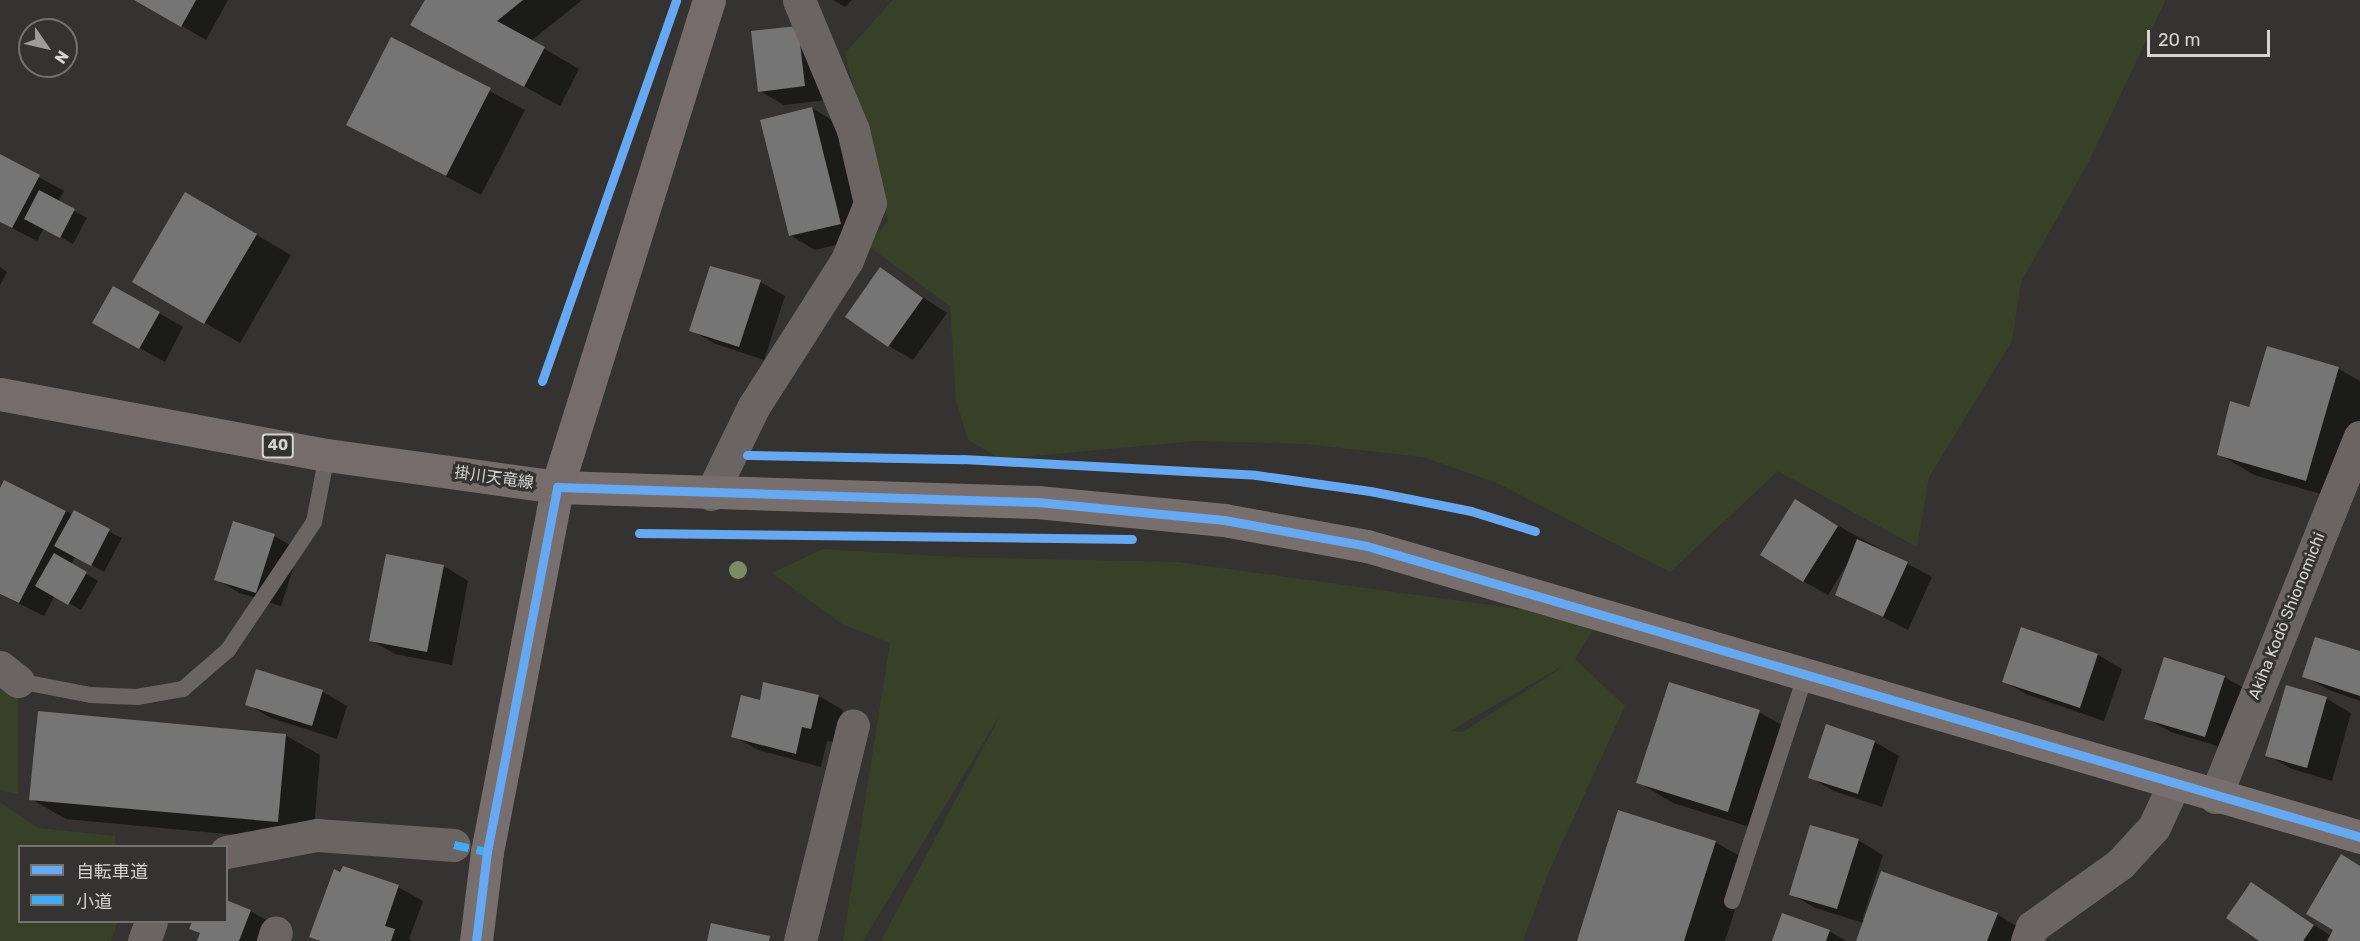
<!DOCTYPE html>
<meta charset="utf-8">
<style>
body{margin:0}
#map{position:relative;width:2360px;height:941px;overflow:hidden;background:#343332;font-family:Rubik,"Noto Sans JP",sans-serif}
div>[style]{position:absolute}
.green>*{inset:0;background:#384128}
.shadow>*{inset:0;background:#0007}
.building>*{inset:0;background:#757575}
.lane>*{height:16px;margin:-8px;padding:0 8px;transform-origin:8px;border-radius:8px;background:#6a6463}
.street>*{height:33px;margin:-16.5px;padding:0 16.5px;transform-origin:16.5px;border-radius:16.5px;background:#6a6463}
.secondary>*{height:33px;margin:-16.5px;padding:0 16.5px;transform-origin:16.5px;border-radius:16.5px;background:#766f6e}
.primary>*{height:33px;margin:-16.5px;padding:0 16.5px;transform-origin:16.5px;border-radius:16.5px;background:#756d6b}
.quiet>*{height:8px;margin-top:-4px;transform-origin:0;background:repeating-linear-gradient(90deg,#42abf6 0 15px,transparent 0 23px)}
.cycleway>*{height:9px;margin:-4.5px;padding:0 4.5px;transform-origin:4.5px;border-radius:4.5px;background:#66a8f1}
.trees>*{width:18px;height:18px;margin:-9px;border-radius:50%;background:#7d8a66}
span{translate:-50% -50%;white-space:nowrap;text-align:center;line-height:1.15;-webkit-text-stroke:6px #353331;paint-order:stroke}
.shield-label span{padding:2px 4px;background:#353331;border:2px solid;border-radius:4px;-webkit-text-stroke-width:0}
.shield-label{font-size:15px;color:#d5d4d2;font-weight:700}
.street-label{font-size:16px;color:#d5d4d2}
.legend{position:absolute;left:18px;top:845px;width:210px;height:78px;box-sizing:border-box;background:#353331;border:2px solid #757371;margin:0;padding:8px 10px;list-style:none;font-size:18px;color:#d5d4d2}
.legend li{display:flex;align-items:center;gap:12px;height:30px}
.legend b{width:30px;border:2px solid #757371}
.north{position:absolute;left:18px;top:18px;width:60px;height:60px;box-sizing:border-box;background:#353331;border:2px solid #757371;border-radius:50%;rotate:124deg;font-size:16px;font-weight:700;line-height:24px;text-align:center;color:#d5d4d2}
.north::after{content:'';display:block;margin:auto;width:21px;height:27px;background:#9d9c9a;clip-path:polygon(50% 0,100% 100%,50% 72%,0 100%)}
.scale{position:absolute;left:2147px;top:30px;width:123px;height:27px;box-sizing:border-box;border:3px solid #d5d4d2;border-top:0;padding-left:8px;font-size:18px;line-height:21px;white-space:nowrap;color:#d5d4d2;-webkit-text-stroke:4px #353331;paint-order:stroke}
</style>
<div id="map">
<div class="green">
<div style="clip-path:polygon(893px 0,2165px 0,2165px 1px,2089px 161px,2021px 282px,2012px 341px,1929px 477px,1917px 547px,1778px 471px,1670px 572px,1497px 483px,1423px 457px,1305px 444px,1196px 441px,1001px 459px,968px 440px,956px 400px,950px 306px,867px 245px,888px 221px,845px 53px)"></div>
<div style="clip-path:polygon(evenodd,823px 549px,952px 557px,1177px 562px,1599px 620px,1575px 659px,1625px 706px,1550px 869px,1523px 941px,881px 941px,1002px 712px,863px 941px,843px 941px,890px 643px,842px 624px,772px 573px,823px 549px,1562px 667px,1463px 732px,1450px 731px,1561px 667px,1562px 667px)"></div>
<div style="clip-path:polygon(0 669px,18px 681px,18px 794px,0 790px)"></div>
<div style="clip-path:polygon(0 802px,38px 828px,115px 836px,116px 846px,20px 846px,20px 922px,117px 922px,111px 941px,0 941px)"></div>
</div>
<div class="shadow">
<div style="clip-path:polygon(137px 0,228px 0,206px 40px)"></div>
<div style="clip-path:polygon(427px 0,582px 0,531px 41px,579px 69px,560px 106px,447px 44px)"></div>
<div style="clip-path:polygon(833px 0,852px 0,845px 7px)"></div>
<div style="clip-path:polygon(798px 27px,829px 100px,784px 105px,760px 91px)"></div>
<div style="clip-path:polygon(392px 39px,525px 110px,481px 195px,348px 124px)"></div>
<div style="clip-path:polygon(812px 108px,837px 123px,865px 238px,815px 250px,790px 235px)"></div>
<div style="clip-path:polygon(0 156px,64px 191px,58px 202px,87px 218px,73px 244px,44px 228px,37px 241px,0 222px)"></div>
<div style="clip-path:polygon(186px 194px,291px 255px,240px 343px,134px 282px)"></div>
<div style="clip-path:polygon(0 267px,7px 272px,0 285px)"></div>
<div style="clip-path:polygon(880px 269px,947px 313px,913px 360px,889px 346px)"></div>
<div style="clip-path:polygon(760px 282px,785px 296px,764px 360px,716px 344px,691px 330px)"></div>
<div style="clip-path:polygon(159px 313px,183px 327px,165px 362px,119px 337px)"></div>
<div style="clip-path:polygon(2268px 348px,2339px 369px,2360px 381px,2360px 437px,2342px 500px,2254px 475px,2219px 454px,2250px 409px)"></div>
<div style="clip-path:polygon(5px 482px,122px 538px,104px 572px,75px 556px,71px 565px,98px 581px,81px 610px,55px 595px,44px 616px,0 594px,0 491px)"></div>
<div style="clip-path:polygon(1820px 516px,1932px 577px,1908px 630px,1837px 594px,1847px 564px,1828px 595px,1803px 581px)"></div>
<div style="clip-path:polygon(274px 536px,299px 550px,281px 606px,240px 593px,216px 579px)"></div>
<div style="clip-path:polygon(444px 566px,468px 581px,452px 665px,395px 654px,371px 640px)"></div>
<div style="clip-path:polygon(2022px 629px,2098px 655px,2122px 669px,2104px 721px,2028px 695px,2004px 681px)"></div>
<div style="clip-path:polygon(2360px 653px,2360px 701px,2329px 690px,2304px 676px)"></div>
<div style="clip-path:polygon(257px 671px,323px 692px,347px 706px,337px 739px,271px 718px,247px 704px)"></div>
<div style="clip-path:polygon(2224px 677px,2249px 691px,2230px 750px,2171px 732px,2146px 718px)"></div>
<div style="clip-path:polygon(819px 696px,843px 710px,836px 742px,827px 741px,821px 767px,758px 750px,733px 736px,761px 701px)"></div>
<div style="clip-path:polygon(2327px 699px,2351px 713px,2332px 781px,2292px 769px,2267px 755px)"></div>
<div style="clip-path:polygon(1759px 712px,1794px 732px,1763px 831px,1673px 803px,1638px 782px)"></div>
<div style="clip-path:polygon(1826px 726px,1875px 742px,1899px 756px,1882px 807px,1834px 791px,1810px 777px)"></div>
<div style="clip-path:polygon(285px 735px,320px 755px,313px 842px,66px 819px,31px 799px)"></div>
<div style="clip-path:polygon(1858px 840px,1883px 855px,1862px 920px,1997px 914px,2040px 941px,1858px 941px,1864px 923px,1815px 908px,1791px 894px)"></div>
<div style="clip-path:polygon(1715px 842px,1750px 862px,1725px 941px,1578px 941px)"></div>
<div style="clip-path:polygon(2360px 867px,2360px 941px,2262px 941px,2252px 884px,2331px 936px)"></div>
<div style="clip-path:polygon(398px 887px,423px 901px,409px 939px,412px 941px,319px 941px,311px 937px)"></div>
<div style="clip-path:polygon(250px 911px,275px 925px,269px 941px,199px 941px,201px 934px,191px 928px,193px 922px,226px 922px)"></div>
<div style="clip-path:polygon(1829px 931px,1846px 941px,1774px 941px)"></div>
</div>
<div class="building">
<div style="clip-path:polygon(134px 0,196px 0,181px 27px)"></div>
<div style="clip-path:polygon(425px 0,523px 0,497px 21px,545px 47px,524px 87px,410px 25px)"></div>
<div style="clip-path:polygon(798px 26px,805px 86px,758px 92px,751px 31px)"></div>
<div style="clip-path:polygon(391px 37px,491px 88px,446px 176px,346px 125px)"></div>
<div style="clip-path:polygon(812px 107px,841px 224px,789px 236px,760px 120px)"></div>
<div style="clip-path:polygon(0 154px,40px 175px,12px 228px,0 222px)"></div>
<div style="clip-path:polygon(39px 190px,75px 209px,60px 238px,24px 219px)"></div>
<div style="clip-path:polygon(185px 192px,257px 234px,204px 324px,132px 282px)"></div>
<div style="clip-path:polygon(710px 266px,761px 280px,739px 347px,689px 331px)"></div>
<div style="clip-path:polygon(880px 267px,923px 298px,888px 347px,845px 317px)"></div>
<div style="clip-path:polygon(113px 286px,160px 312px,139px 349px,92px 323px)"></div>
<div style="clip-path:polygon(2267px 346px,2339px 367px,2306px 481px,2217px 455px,2230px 401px,2249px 407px)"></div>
<div style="clip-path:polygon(4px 480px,66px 511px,19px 603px,0 594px,0 488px)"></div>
<div style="clip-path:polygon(1795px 499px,1838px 526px,1803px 582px,1760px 555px)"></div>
<div style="clip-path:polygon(74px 510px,110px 529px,91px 566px,54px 546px)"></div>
<div style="clip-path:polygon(233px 521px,275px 534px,256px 593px,214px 580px)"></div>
<div style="clip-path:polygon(1857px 539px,1908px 562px,1883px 617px,1835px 595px)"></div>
<div style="clip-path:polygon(54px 553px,87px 572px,68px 605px,35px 586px)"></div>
<div style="clip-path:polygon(386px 554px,444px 565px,427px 652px,369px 641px)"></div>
<div style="clip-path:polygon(2021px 627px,2098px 654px,2080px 708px,2002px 682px)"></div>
<div style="clip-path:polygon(2315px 637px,2360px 651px,2360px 696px,2302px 677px)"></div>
<div style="clip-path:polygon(2164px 657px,2225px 676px,2205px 737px,2144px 719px)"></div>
<div style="clip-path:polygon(256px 669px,323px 690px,312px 726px,245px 705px)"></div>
<div style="clip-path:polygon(763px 682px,819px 695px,811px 729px,802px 727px,796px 754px,731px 737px,741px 695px,760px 700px)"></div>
<div style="clip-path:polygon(1669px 682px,1760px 710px,1728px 812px,1636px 783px)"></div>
<div style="clip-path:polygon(2286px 685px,2327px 697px,2307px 768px,2265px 756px)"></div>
<div style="clip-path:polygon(38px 711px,286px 734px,278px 822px,29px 800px)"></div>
<div style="clip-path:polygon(1826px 724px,1875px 741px,1858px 794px,1808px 778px)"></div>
<div style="clip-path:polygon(1618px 810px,1716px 841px,1684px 941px,1577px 941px)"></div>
<div style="clip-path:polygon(1810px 825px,1859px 839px,1837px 909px,1789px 895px)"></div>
<div style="clip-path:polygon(2341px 854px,2360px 866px,2360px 941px,2327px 941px,2333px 930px,2306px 914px)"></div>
<div style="clip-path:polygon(343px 866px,399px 885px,385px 926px,395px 929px,391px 941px,320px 941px,309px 937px,334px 869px,340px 872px)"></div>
<div style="clip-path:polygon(1881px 871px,1998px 913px,1987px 941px,1856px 941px)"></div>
<div style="clip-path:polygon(2251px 882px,2314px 925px,2303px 941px,2259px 941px,2226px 918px)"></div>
<div style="clip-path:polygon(226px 900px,251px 910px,239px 941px,197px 941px,200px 933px,189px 929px,192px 922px,226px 922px)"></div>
<div style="clip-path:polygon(1782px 913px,1830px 930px,1826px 941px,1772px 941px)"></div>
<div style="clip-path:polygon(711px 923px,770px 936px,769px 941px,707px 941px)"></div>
</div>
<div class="lane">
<div style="left:18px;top:681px;width:74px;rotate:10.9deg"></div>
<div style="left:91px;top:695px;width:46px;rotate:2.5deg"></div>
<div style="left:137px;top:697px;width:47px;rotate:-9.9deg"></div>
<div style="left:183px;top:689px;width:60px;rotate:-40.9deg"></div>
<div style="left:228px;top:650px;width:154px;rotate:-56.1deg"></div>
<div style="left:314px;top:522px;width:68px;rotate:-79deg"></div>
<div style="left:1732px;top:901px;width:237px;rotate:-72deg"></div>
</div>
<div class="street">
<div style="left:711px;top:494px;width:98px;rotate:-64deg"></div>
<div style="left:754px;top:406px;width:173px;rotate:-57.5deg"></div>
<div style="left:847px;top:260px;width:61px;rotate:-68deg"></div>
<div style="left:870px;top:203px;width:75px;rotate:-103.1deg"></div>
<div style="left:853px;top:130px;width:141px;rotate:-112.6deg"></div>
<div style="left:0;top:667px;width:23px;rotate:38deg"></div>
<div style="left:2215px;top:797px;width:388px;rotate:-68.1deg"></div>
<div style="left:226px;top:852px;width:93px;rotate:-10.6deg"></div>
<div style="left:317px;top:835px;width:137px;rotate:4.2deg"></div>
<div style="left:144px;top:941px;width:20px;rotate:-70deg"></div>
<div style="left:273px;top:941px;width:9px;rotate:-72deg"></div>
<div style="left:800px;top:941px;width:222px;rotate:-76.2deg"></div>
<div style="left:2027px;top:941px;width:15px;rotate:-70deg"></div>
<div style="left:2032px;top:927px;width:108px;rotate:-35.6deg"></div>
<div style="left:2120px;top:864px;width:50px;rotate:-47.4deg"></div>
<div style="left:2154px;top:827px;width:47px;rotate:-65.1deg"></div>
</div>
<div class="secondary">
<div style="left:476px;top:941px;width:90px;rotate:-83deg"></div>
<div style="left:487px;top:852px;width:372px;rotate:-79.1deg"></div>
<div style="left:557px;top:487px;width:480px;rotate:1.8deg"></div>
<div style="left:1037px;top:502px;width:188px;rotate:5.5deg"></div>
<div style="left:1224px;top:520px;width:145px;rotate:10.3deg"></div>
<div style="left:1367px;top:546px;width:1035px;rotate:16.33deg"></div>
</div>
<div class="primary">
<div style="left:0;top:394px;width:333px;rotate:10.6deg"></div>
<div style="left:327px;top:455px;width:232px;rotate:7.9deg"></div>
<div style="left:557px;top:487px;width:510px;rotate:-72.67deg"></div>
</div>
<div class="quiet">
<div style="left:454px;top:845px;width:34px;rotate:12deg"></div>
</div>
<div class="cycleway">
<div style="left:542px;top:381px;width:404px;rotate:-70.6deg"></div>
<div style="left:747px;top:455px;width:216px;rotate:1.1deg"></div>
<div style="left:963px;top:459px;width:293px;rotate:3.1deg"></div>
<div style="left:1256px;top:475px;width:115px;rotate:8deg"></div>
<div style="left:1370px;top:491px;width:103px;rotate:11.2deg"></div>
<div style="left:1471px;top:511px;width:67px;rotate:17.4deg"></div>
<div style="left:639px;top:533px;width:493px;rotate:0.7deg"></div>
<div style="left:476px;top:941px;width:90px;rotate:-83deg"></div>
<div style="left:487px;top:852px;width:372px;rotate:-79.1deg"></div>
<div style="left:557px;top:487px;width:480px;rotate:1.8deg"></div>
<div style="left:1037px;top:502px;width:188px;rotate:5.5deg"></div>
<div style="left:1224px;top:520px;width:145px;rotate:10.3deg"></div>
<div style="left:1367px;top:546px;width:1035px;rotate:16.33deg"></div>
</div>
<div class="trees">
<div style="left:738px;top:570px"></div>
</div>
<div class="shield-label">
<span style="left:278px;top:446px">40</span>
</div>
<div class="street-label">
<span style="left:494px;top:478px;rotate:8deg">掛川天竜線</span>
<span style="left:2287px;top:616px;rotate:-68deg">Akiha Kodō Shionomichi</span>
</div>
<ul class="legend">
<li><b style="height:8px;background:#66a8f1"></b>自転車道</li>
<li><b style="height:8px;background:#42abf6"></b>小道</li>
</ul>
<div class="north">N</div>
<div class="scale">20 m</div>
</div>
